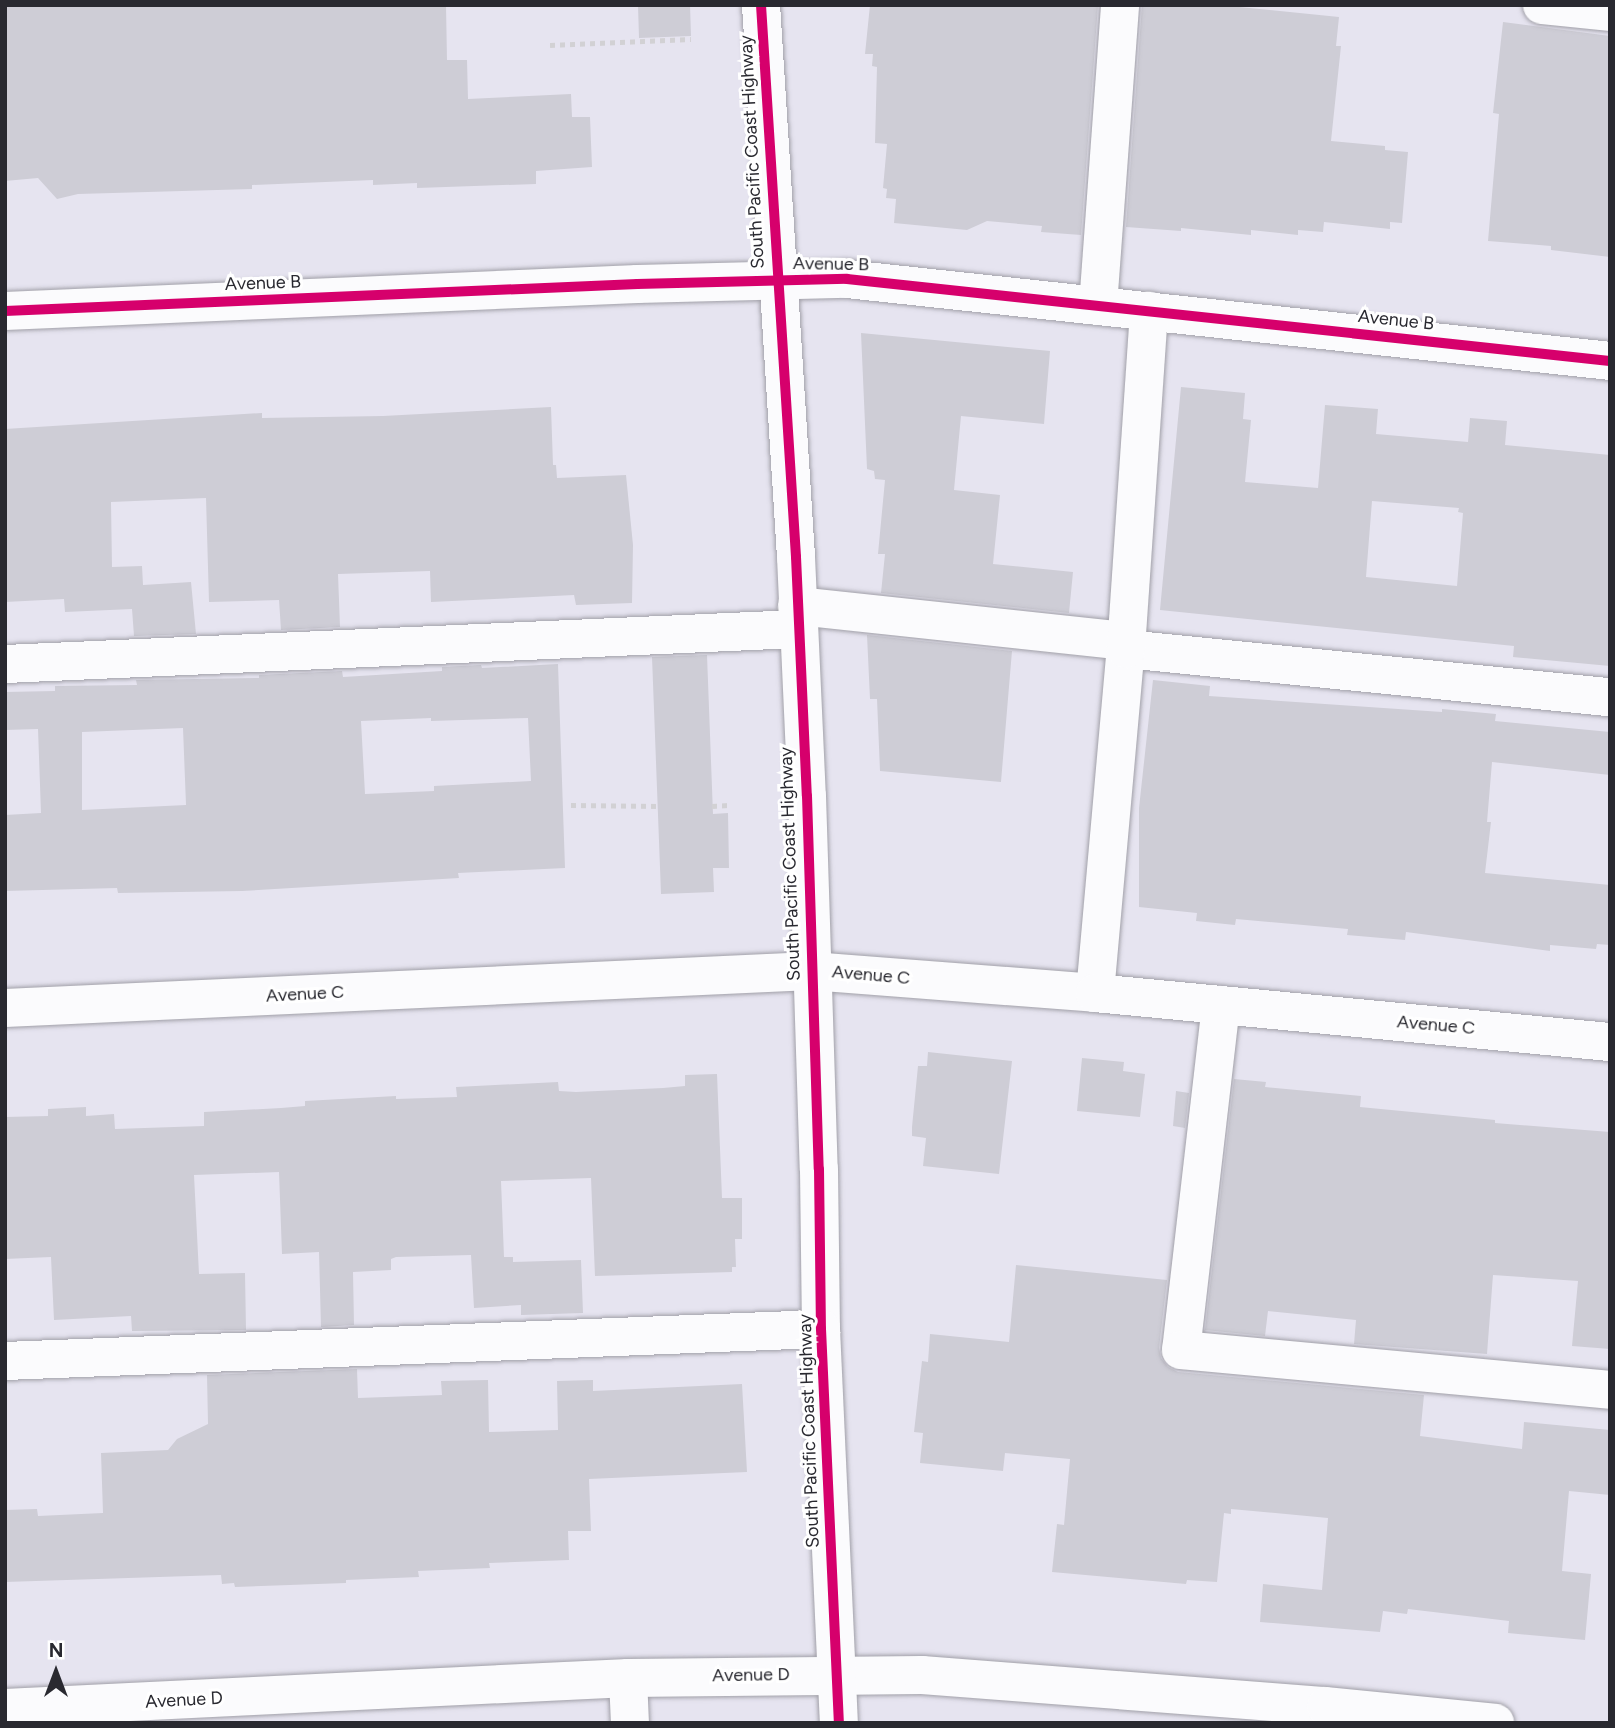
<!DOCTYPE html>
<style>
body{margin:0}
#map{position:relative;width:1615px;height:1728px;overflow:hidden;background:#e6e4f0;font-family:Figtree,sans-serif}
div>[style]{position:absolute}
.building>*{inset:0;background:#cecdd6}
.path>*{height:4.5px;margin-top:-2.25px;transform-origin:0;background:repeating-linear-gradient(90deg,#d2d1d4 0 5px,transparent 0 10px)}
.roads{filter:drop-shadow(0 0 2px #a1a0a8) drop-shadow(0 0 2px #a1a0a8)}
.minor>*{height:38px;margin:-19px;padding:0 19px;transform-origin:19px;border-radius:19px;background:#fbfbfd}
.highway>*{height:38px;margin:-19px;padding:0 19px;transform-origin:19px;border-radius:19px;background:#fbfbfd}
.cycleway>*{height:10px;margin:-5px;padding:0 5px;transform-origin:5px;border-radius:5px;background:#d6006c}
span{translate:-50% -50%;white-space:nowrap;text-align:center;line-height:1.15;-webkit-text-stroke:6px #fff;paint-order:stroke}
.street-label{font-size:18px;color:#292930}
.frame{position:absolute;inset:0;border:7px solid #292930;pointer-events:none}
.north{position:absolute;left:21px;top:1637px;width:70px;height:70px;-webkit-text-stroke:5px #fff;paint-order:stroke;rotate:0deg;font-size:19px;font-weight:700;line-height:28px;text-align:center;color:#292930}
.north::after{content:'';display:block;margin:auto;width:24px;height:32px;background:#292930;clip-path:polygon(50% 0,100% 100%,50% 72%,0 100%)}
</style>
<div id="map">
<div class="building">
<div style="clip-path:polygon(5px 5px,446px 5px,447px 60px,467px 60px,468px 99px,571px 94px,572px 117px,590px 117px,592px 167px,536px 171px,536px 184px,417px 188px,417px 183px,373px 185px,373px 180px,252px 185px,252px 189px,78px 194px,57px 199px,38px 178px,5px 181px)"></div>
<div style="clip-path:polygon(638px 5px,690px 5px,691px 36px,639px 38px)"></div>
<div style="clip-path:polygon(870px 5px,1098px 5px,1081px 235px,1041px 232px,1042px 226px,987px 221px,967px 230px,894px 223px,896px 199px,886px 198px,887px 189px,883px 188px,887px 144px,875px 143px,877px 67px,872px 66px,873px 54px,865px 54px)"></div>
<div style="clip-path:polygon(1142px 5px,1219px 5px,1339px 17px,1336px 46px,1341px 46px,1331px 141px,1385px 146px,1385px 150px,1408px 152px,1402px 223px,1390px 222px,1390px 229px,1324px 222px,1323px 232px,1298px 230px,1298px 235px,1251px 230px,1251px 235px,1181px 228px,1181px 231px,1126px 227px)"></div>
<div style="clip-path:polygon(1503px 22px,1610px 36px,1610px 257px,1551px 250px,1551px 246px,1488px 241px,1499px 114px,1493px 113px)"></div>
<div style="clip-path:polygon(861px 333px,1050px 351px,1044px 424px,961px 416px,954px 490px,1000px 495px,993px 564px,1073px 572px,1069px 613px,881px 593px,885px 554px,878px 554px,885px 480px,875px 479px,874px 471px,867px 469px)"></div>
<div style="clip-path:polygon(evenodd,1181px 387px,1245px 393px,1243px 419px,1251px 420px,1245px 482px,1318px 488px,1325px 405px,1378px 409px,1376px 434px,1468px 442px,1470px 418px,1507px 421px,1505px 445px,1610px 455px,1610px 666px,1513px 657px,1514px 646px,1160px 610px,1181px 387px,1372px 501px,1459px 508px,1458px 512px,1463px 513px,1457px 586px,1366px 577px,1372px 501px)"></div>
<div style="clip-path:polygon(551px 407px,553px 465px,556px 465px,557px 478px,626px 475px,633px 545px,632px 603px,576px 605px,574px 595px,431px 602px,430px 571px,338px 574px,340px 627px,281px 630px,279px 600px,209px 602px,206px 498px,111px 502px,112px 567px,142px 566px,143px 585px,191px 582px,196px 634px,134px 636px,132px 609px,65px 612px,64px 599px,5px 602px,5px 429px,262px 413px,262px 418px,383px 416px)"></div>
<div style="clip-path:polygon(867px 635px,1012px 651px,1001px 782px,880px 771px,877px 699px,870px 699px)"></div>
<div style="clip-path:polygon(707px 655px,713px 814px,728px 813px,729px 868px,713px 868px,714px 892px,661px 894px,652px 657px)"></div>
<div style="clip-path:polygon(evenodd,558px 664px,565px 868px,458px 873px,459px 878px,242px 891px,118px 893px,117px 888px,5px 891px,5px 815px,41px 813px,38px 729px,5px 730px,5px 692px,55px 691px,55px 686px,137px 685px,136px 680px,259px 678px,259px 675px,342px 671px,343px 677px,442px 671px,442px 667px,481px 665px,482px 668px,558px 664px,431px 718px,431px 721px,528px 718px,531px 781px,434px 786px,434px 791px,365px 794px,361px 721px,431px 718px,558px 664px,183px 728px,186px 805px,82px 810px,82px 732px,183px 728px)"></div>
<div style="clip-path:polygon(1153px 680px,1210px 686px,1209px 696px,1442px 712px,1442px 709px,1496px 714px,1495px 721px,1610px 732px,1610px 775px,1492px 762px,1487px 822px,1491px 822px,1485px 873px,1610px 885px,1610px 945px,1597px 944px,1596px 949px,1550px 945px,1550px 951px,1406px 932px,1405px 940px,1347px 935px,1348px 929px,1236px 919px,1235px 925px,1196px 921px,1197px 913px,1139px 907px,1139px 808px)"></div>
<div style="clip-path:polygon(928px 1052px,1012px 1061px,999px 1174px,923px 1166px,926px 1138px,912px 1136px,912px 1127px,918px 1066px,927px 1066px)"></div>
<div style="clip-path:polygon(1082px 1058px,1124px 1062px,1123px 1071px,1145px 1074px,1140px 1117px,1077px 1111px)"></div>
<div style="clip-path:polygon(717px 1074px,722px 1198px,742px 1198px,742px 1239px,735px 1239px,736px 1267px,732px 1267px,732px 1272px,595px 1276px,591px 1178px,501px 1181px,504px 1257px,513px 1257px,513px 1262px,581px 1260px,583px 1313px,521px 1315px,521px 1305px,474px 1308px,471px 1255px,396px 1257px,391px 1259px,391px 1270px,353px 1272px,354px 1325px,321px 1327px,319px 1252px,282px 1254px,279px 1172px,194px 1175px,199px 1274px,245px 1273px,246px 1330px,132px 1331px,131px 1316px,54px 1320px,51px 1257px,5px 1259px,5px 1117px,48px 1116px,48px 1109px,86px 1107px,86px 1116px,114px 1114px,115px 1129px,204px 1126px,204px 1112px,281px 1108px,305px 1106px,305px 1101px,396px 1096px,396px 1099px,457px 1097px,456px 1087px,558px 1082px,559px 1091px,576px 1092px,663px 1088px,685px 1086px,685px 1075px)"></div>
<div style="clip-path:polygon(1234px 1079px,1266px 1082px,1265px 1087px,1361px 1096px,1360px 1107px,1495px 1120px,1495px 1123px,1610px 1132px,1610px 1349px,1572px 1346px,1578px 1281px,1493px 1275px,1487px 1354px,1354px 1344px,1356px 1320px,1268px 1311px,1265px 1336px,1205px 1330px)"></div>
<div style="clip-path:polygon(1176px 1091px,1189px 1093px,1185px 1128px,1173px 1126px)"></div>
<div style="clip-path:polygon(1016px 1265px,1167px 1280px,1159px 1348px,1161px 1358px,1168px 1367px,1178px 1372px,1424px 1395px,1420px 1436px,1522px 1449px,1524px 1422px,1610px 1430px,1610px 1495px,1569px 1491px,1562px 1571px,1591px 1574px,1585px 1640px,1508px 1633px,1509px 1621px,1408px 1609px,1407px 1614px,1383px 1611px,1380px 1632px,1260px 1622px,1263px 1584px,1322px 1590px,1328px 1518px,1231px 1509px,1231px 1514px,1224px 1513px,1217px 1582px,1187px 1580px,1186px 1584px,1052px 1572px,1057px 1524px,1064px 1525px,1070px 1459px,1005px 1453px,1003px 1471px,920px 1463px,923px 1433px,914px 1432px,922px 1361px,928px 1362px,930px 1334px,1009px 1342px)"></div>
<div style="clip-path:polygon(357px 1369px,358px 1398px,442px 1395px,441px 1381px,488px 1380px,489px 1432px,558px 1430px,557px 1381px,593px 1380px,593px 1391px,742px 1384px,747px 1472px,589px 1479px,591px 1531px,568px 1531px,569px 1560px,489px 1563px,490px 1568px,418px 1571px,419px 1577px,346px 1580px,346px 1583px,235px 1587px,234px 1583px,222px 1584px,221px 1575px,5px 1582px,5px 1510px,37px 1509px,38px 1516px,103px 1513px,101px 1453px,168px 1450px,177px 1439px,208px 1424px,207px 1375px)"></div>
</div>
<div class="path">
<div style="left:550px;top:45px;width:141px;rotate:-2.4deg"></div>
<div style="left:571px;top:805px;width:89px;rotate:0.6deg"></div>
<div style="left:712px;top:806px;width:17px;rotate:-3deg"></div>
</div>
<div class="roads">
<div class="minor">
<div style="left:1542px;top:5px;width:68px;rotate:5.9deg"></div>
<div style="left:1098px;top:306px;width:302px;rotate:-85.8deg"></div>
<div style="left:5px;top:311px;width:633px;rotate:-2.45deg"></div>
<div style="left:637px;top:284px;width:210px;rotate:-1.4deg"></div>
<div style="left:847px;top:279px;width:767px;rotate:6.13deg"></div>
<div style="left:797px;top:606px;width:331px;rotate:6.1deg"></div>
<div style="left:1126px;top:649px;width:486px;rotate:5.7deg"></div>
<div style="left:5px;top:664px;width:794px;rotate:-2.53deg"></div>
<div style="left:1095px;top:993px;width:345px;rotate:-84.9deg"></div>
<div style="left:1126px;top:649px;width:339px;rotate:-86.1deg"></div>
<div style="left:1221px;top:1005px;width:347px;rotate:96.6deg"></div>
<div style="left:1181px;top:1350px;width:431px;rotate:5.3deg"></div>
<div style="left:5px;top:1008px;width:807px;rotate:-2.63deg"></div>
<div style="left:811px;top:971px;width:285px;rotate:4.4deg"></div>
<div style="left:1095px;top:993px;width:517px;rotate:5.44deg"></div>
<div style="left:5px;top:1361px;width:817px;rotate:-2.25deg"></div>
<div style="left:628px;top:1678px;width:45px;rotate:87.5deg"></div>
<div style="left:5px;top:1708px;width:624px;rotate:-2.76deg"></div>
<div style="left:628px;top:1678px;width:294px;rotate:-0.6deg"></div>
<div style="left:922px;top:1675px;width:405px;rotate:4.4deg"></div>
<div style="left:1326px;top:1706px;width:170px;rotate:5.7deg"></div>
</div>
<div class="highway">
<div style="left:761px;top:5px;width:553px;rotate:86.37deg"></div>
<div style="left:796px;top:557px;width:239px;rotate:87.4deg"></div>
<div style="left:807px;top:796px;width:373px;rotate:88.2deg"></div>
<div style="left:819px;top:1169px;width:160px;rotate:89.3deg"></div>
<div style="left:821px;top:1329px;width:394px;rotate:87.4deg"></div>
</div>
</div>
<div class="cycleway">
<div style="left:761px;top:5px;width:553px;rotate:86.37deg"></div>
<div style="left:796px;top:557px;width:239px;rotate:87.4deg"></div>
<div style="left:807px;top:796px;width:373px;rotate:88.2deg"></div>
<div style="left:819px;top:1169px;width:160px;rotate:89.3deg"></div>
<div style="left:821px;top:1329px;width:394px;rotate:87.4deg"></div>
<div style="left:5px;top:311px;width:633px;rotate:-2.45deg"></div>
<div style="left:637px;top:284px;width:210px;rotate:-1.4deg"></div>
<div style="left:847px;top:279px;width:767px;rotate:6.13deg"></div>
</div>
<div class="street-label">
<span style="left:752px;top:152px;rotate:-93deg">South Pacific Coast Highway</span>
<span style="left:831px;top:264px;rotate:1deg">Avenue B</span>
<span style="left:263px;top:283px;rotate:-2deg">Avenue B</span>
<span style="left:1396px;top:320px;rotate:6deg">Avenue B</span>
<span style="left:790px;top:864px;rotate:-92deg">South Pacific Coast Highway</span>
<span style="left:871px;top:975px;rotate:5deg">Avenue C</span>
<span style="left:305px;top:994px;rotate:-3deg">Avenue C</span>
<span style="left:1436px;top:1025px;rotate:5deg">Avenue C</span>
<span style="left:809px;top:1431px;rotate:-92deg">South Pacific Coast Highway</span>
<span style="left:751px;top:1675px;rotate:-1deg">Avenue D</span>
<span style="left:184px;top:1700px;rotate:-3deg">Avenue D</span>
</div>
<div class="frame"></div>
<div class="north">N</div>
</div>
